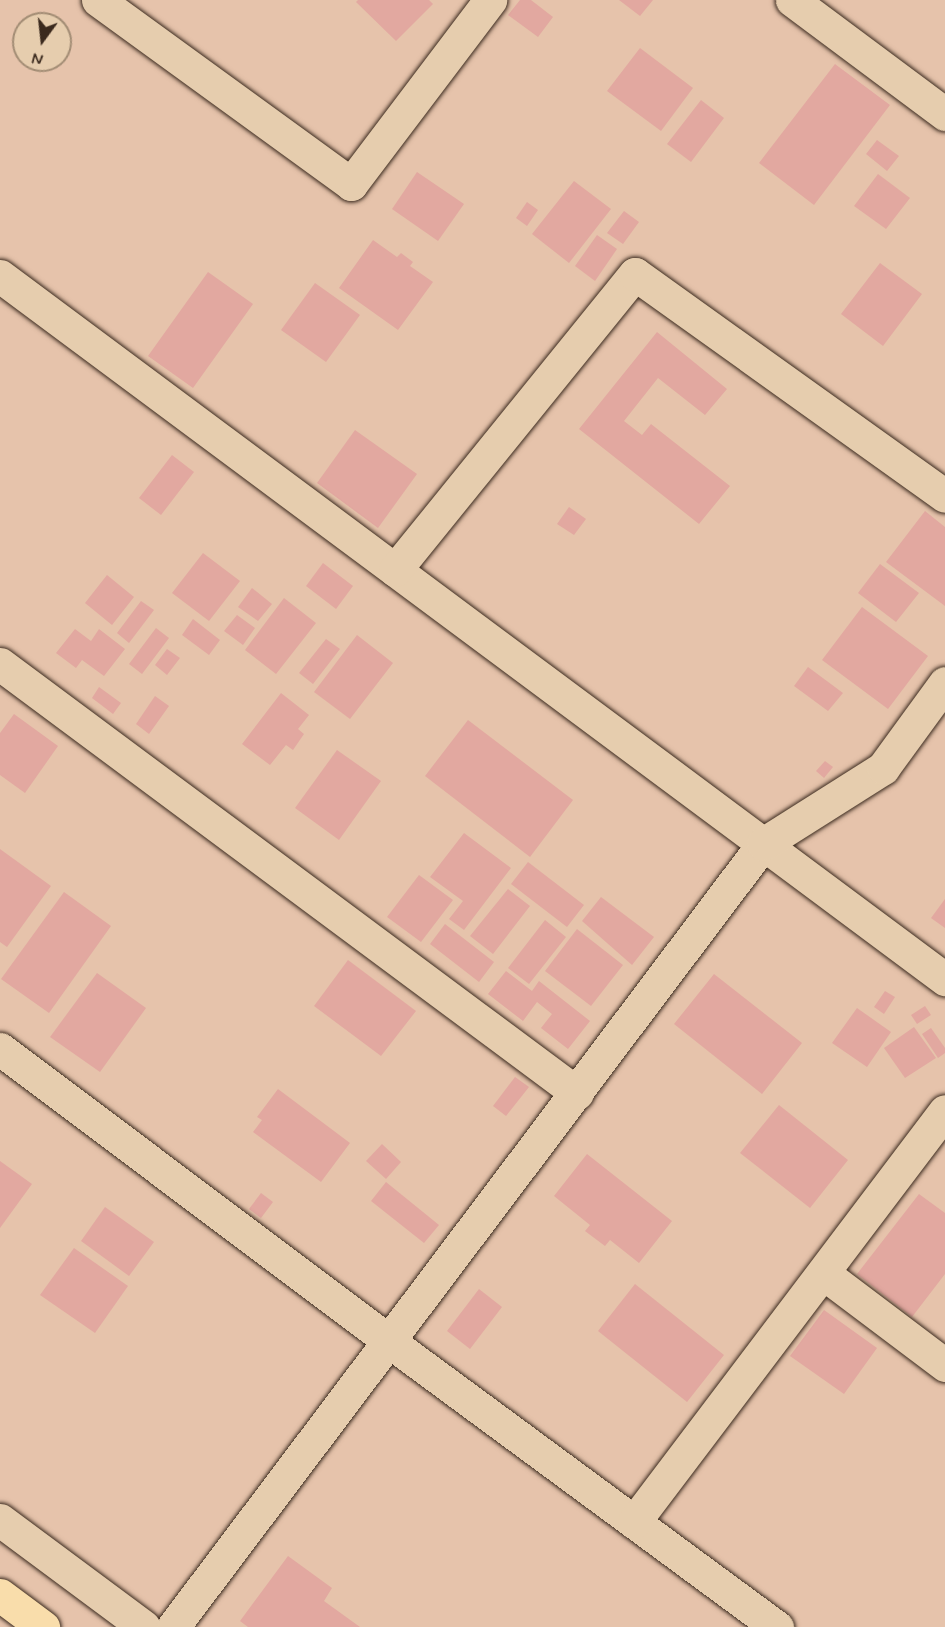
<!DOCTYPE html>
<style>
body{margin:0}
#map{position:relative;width:945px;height:1627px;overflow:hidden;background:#e6c3ab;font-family:Mynerve,sans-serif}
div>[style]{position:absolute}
.building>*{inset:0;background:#e2a8a0}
.roads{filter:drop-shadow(0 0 2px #3b2a1e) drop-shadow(0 0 2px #3b2a1e)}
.minor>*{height:33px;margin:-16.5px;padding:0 16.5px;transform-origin:16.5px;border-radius:16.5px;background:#e6cdae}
.major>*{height:33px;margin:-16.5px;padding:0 16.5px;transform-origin:16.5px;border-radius:16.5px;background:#f9ddab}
span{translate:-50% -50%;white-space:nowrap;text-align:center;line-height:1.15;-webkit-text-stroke:4.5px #e6cdae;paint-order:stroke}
.north{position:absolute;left:12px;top:12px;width:60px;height:60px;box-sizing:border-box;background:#e6cdae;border:2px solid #a28c74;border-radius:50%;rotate:195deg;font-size:16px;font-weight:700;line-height:24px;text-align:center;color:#3b2a1e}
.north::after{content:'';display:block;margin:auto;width:21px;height:27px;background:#3b2a1e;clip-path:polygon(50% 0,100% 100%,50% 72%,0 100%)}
</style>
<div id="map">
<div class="building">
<div style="clip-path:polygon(358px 0,429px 0,433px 4px,396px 41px,356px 2px)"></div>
<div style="clip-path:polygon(520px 0,531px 0,553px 17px,538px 37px,508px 15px)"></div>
<div style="clip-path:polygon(619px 0,653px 0,640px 16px)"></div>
<div style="clip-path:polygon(640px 48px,693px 88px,661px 131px,607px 91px)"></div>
<div style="clip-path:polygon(835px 64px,890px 105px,814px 205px,759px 163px)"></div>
<div style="clip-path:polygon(701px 100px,724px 118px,691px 162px,667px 144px)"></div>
<div style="clip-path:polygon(877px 140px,899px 156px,887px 171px,866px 154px)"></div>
<div style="clip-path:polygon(417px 172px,464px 204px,438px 241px,392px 209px)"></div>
<div style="clip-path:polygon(878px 174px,910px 198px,886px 229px,854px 206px)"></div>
<div style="clip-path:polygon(574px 181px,611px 209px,569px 263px,532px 234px)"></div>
<div style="clip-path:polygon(527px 202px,538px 210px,527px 226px,516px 218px)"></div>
<div style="clip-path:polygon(624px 211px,639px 222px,623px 244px,607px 233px)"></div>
<div style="clip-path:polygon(597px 235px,617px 249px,595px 281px,575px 266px)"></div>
<div style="clip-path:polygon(373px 240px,397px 257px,401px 253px,413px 262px,410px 266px,433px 282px,398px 330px,339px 288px)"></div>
<div style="clip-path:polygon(880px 263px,922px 294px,883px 346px,841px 314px)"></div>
<div style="clip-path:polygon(208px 272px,253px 304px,193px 388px,148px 356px)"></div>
<div style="clip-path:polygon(315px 283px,360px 315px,326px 362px,281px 330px)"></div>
<div style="clip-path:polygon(657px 332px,727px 389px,705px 415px,658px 378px,624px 421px,642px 435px,651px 424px,730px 486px,699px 524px,579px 429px)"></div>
<div style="clip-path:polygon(355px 430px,417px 474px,378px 528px,317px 483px)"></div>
<div style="clip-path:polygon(172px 455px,194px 472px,161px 515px,139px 498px)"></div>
<div style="clip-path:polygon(569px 507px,586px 519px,574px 535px,557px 524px)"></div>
<div style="clip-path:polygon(925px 511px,945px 527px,945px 606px,886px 562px)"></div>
<div style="clip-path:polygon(203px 553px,240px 581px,209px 621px,172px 593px)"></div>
<div style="clip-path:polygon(323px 563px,353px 586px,336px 609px,306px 586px)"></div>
<div style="clip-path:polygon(880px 564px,919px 593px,896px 622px,858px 593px)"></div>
<div style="clip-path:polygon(107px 575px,134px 597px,112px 625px,85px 603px)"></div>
<div style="clip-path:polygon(252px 588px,272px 604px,258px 621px,238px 607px)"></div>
<div style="clip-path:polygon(284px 598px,316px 623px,276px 674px,245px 650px)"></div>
<div style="clip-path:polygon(141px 601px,154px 610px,129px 643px,117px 633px)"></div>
<div style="clip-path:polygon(862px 607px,928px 656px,888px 709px,822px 660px)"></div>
<div style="clip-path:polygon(237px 615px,255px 628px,243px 645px,224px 631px)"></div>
<div style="clip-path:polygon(193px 619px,220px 640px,209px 655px,182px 635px)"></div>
<div style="clip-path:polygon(156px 628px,169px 638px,142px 674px,129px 664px)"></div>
<div style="clip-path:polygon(75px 629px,91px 641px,99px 629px,125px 649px,104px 676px,82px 660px,76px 668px,56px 653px)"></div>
<div style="clip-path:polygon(357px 635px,393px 663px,350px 719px,314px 692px)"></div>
<div style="clip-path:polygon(326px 639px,340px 649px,313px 684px,299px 673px)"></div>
<div style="clip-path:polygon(167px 649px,180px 658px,167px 675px,155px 665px)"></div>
<div style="clip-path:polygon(808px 667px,843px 693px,828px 711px,794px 686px)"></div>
<div style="clip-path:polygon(99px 687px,121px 703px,113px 714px,92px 698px)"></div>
<div style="clip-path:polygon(281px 693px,309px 715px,298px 729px,304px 734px,293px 750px,286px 745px,270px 765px,242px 744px)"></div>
<div style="clip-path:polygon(155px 696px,169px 706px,149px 734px,136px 724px)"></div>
<div style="clip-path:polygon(14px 714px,58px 746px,25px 793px,0 775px,0 733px)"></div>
<div style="clip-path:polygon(468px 720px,573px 800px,530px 857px,425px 776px)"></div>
<div style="clip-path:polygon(337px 750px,381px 781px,339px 840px,295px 808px)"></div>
<div style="clip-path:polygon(825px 761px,833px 767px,824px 778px,816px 771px)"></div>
<div style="clip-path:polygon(464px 833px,511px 868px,464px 930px,449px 919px,463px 901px,430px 877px)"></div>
<div style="clip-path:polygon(0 849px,51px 886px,7px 947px,0 942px)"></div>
<div style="clip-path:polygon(528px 862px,584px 905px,567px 927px,511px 884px)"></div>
<div style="clip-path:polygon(419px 875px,453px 900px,421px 942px,387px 917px)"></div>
<div style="clip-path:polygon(508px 889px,530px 906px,493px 954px,470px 936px)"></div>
<div style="clip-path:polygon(64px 892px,111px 926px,49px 1013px,1px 979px)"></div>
<div style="clip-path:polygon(601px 897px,654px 937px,632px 965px,582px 921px)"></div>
<div style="clip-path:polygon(945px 899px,945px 928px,931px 918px)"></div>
<div style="clip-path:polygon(545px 920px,566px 937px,529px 984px,508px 968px)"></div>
<div style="clip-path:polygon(445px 924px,494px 962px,479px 982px,430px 944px)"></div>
<div style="clip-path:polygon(577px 929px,623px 965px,591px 1006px,545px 971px)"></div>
<div style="clip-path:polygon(348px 960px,416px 1011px,381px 1056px,314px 1006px)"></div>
<div style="clip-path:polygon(506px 971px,532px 991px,539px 981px,590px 1021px,568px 1049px,541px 1028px,552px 1014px,537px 1002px,523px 1021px,488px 994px)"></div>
<div style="clip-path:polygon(97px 973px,146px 1008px,100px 1072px,50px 1037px)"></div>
<div style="clip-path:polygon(714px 974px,802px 1043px,762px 1094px,674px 1024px)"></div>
<div style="clip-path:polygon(885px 991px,895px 997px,884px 1014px,874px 1007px)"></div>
<div style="clip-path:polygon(925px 1006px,931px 1015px,917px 1024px,911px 1015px)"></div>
<div style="clip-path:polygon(857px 1008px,891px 1032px,867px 1067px,832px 1043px)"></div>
<div style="clip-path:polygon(914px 1027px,936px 1058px,905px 1078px,884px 1048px)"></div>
<div style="clip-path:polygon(931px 1028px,945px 1048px,945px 1053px,938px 1058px,922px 1034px)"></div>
<div style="clip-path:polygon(515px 1077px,529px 1087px,506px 1116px,493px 1106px)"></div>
<div style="clip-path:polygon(278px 1089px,350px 1143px,321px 1182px,253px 1132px,262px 1120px,257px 1117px)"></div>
<div style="clip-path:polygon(779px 1105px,848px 1160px,810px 1208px,740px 1153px)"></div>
<div style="clip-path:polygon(382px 1144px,401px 1162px,386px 1179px,366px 1161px)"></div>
<div style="clip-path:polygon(587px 1154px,672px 1221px,639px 1263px,610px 1240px,605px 1246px,585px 1231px,590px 1225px,554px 1196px)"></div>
<div style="clip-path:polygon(0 1161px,32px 1184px,0 1228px)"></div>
<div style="clip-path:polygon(386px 1182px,439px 1225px,424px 1243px,371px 1201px)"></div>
<div style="clip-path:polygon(261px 1193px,273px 1202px,261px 1218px,249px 1209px)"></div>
<div style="clip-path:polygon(919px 1194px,945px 1213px,945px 1274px,912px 1317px,857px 1274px)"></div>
<div style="clip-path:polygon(105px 1207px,154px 1242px,129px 1276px,81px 1241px)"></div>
<div style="clip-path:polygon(74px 1248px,128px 1286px,95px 1333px,40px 1295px)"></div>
<div style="clip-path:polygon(635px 1284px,724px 1355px,687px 1402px,598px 1331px)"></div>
<div style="clip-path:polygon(479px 1289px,502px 1307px,470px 1349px,447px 1331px)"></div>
<div style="clip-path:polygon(824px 1310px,877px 1348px,844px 1394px,790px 1356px)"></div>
<div style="clip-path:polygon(288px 1556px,332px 1588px,324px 1601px,360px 1627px,248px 1627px,240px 1621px)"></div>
</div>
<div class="roads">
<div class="minor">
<div style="left:98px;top:0;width:313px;rotate:36deg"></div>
<div style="left:351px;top:184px;width:231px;rotate:-52.9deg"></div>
<div style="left:792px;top:0;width:191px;rotate:36.7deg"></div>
<div style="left:0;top:276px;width:1178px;rotate:36.65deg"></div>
<div style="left:395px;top:570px;width:381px;rotate:-51deg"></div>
<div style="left:635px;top:274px;width:381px;rotate:35.6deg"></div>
<div style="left:0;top:664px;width:719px;rotate:36.63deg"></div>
<div style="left:0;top:1049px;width:488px;rotate:36.9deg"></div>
<div style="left:390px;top:1342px;width:481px;rotate:36.4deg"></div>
<div style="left:823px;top:1273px;width:153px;rotate:37deg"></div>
<div style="left:0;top:1520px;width:179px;rotate:36.6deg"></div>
<div style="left:634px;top:1522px;width:515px;rotate:-52.89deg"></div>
<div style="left:173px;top:1627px;width:980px;rotate:-53deg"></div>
<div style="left:763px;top:844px;width:142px;rotate:-32.3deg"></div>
<div style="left:883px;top:768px;width:105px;rotate:-53.9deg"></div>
</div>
<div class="major">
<div style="left:0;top:1595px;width:54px;rotate:36.7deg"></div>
</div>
</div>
<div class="north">N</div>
</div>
